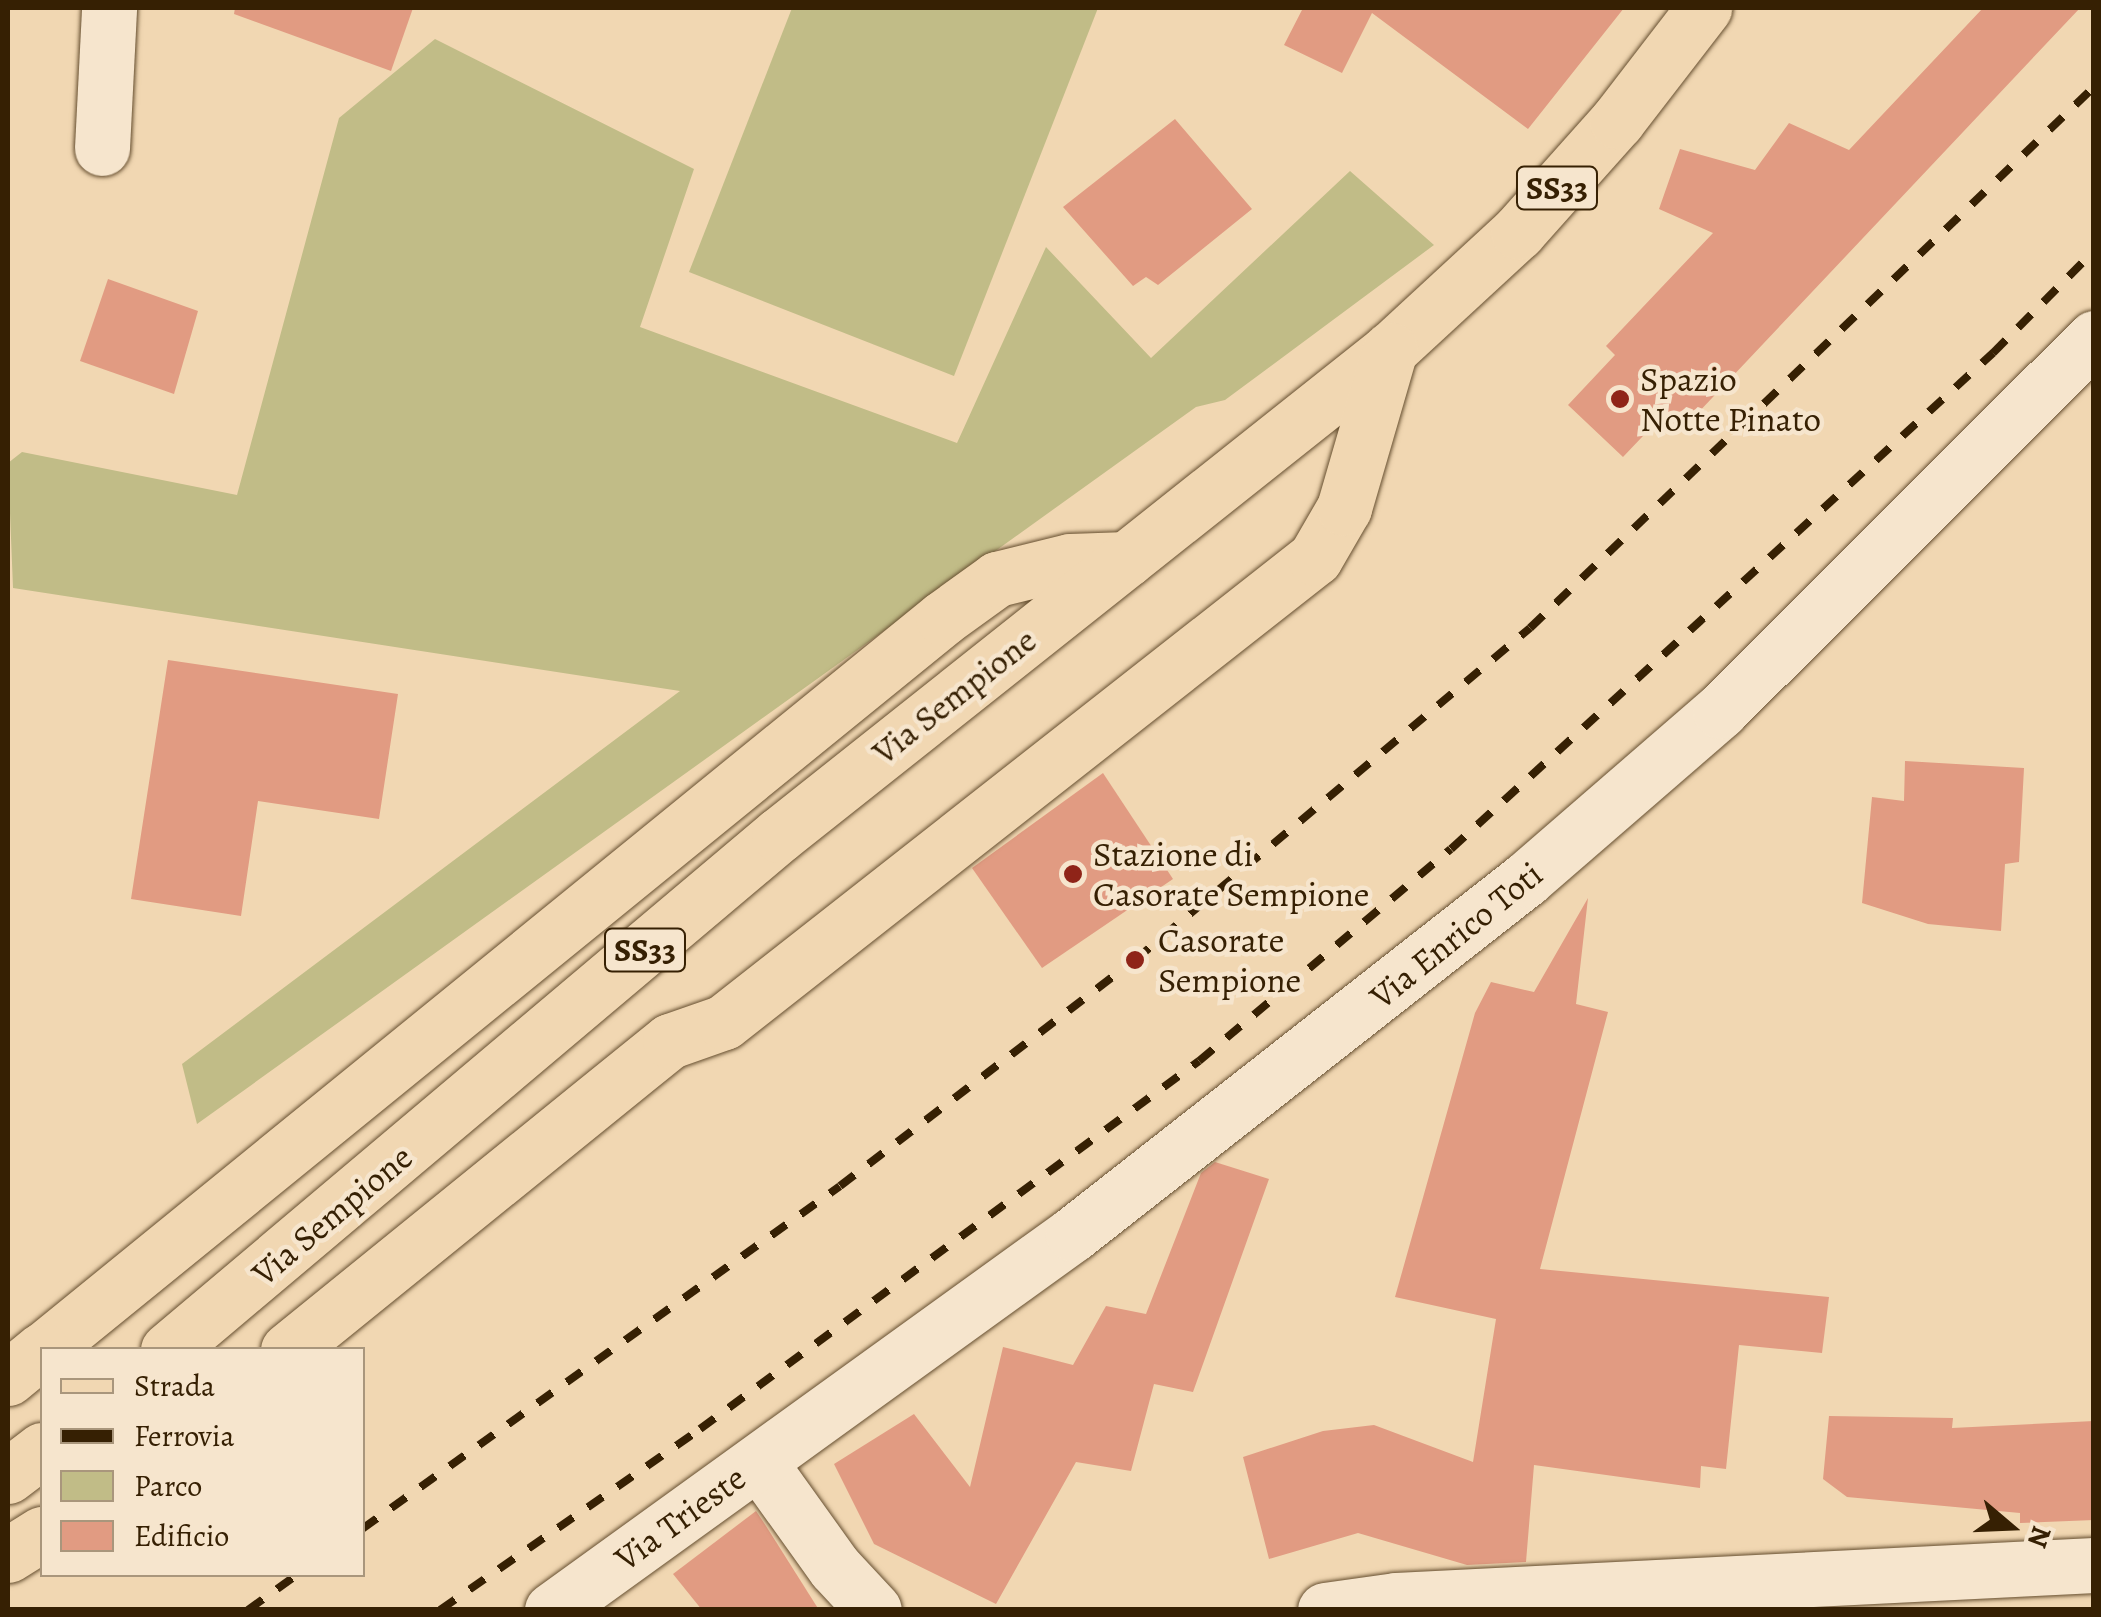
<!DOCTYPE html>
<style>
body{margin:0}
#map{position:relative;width:2101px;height:1617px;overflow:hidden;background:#f1d7b2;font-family:Alegreya,serif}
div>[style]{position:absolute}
.green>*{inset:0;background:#c1bc87}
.building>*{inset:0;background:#e19b82}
.roads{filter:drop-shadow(0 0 2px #654e2f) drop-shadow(0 0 2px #654e2f)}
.minor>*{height:55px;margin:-27.5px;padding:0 27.5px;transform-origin:27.5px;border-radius:27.5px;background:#f6e5cd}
.major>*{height:55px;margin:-27.5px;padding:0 27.5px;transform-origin:27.5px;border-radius:27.5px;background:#f1d7b2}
.rail>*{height:8px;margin-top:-4px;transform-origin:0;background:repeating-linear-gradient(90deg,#362003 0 18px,transparent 0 36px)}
.dots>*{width:28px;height:28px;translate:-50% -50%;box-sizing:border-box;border:5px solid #f6e5cd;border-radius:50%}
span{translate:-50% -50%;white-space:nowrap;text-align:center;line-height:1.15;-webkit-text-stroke:9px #f6e5cd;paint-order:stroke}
.shield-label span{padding:2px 8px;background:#f6e5cd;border:2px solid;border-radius:8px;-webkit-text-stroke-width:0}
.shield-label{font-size:32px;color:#362003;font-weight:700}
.poi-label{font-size:35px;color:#362003}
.left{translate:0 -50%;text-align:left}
.street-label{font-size:35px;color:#362003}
.frame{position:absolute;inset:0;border:10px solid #362003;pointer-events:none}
.legend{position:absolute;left:40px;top:1347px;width:325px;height:230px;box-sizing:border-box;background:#f6e5cd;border:2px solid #a9967c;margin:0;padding:12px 18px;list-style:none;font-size:30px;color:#362003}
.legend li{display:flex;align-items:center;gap:20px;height:50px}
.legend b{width:50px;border:2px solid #a9967c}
.north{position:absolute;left:1961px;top:1477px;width:100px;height:100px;-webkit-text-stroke:8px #f6e5cd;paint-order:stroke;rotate:109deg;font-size:28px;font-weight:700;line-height:40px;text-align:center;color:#362003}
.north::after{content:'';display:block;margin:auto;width:35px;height:45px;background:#362003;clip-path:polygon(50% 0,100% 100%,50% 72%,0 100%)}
</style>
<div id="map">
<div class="green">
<div style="clip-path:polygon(792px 8px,1098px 8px,954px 376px,689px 272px)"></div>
<div style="clip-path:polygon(435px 39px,694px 169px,640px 327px,957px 443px,1046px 247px,1151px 358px,1350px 171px,1434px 245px,1225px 400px,1196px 407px,197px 1124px,182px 1064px,680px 691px,13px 588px,8px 463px,22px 452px,237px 495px,339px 118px)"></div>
</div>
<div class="building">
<div style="clip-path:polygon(235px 8px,413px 8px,391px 71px,234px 14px)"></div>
<div style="clip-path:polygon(1303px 8px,1624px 8px,1528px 129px,1372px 13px,1342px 73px,1284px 45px)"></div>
<div style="clip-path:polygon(1983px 8px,2080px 8px,1679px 433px,1662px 416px,1623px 457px,1568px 405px,1615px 355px,1606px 346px,1713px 233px,1659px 209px,1680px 149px,1755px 170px,1789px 123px,1849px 150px)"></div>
<div style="clip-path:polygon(1175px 119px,1252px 209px,1158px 285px,1146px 277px,1133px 286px,1063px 207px)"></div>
<div style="clip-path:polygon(108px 279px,198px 311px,174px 394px,80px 361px)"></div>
<div style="clip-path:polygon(168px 660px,398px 694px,379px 819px,258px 801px,241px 916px,131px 899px)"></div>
<div style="clip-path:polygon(1905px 761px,2024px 768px,2019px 862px,2005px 864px,2001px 931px,1928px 924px,1862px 903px,1872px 797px,1904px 801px)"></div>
<div style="clip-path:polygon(1103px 773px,1173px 879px,1042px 968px,972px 868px)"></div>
<div style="clip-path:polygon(1588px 898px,1576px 1004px,1608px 1012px,1540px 1269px,1829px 1297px,1822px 1353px,1739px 1345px,1726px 1469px,1701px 1466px,1700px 1488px,1534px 1465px,1526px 1562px,1467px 1565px,1358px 1533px,1269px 1559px,1243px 1457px,1323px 1431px,1374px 1425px,1473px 1462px,1496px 1319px,1395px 1297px,1475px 1013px,1491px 982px,1534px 992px)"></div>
<div style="clip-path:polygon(1215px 1162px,1269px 1179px,1193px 1392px,1154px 1384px,1131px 1471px,1076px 1462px,996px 1604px,874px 1544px,834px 1464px,914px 1414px,970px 1487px,1003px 1347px,1073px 1365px,1106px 1306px,1146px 1314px,1201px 1173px)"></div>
<div style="clip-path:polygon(1829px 1416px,1953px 1418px,1952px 1428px,2094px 1421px,2094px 1520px,2020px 1523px,2020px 1513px,1847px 1497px,1823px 1479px)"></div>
<div style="clip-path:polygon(756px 1511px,766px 1526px,819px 1610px,702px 1610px,673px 1574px)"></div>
</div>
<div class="roads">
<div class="minor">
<div style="left:102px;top:148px;width:140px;rotate:-87.1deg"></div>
<div style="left:759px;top:1462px;width:130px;rotate:54.4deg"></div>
<div style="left:835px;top:1568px;width:57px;rotate:47.1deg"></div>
<div style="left:552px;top:1610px;width:643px;rotate:-35.82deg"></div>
<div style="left:1073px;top:1234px;width:576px;rotate:-38.08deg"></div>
<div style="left:1526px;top:879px;width:257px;rotate:-40.9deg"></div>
<div style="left:1720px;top:711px;width:528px;rotate:-44.92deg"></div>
<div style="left:1325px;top:1610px;width:72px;rotate:-8deg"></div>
<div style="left:1396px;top:1600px;width:699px;rotate:-2.87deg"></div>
</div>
<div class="major">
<div style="left:43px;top:1350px;width:1160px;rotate:-39.12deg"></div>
<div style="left:943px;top:618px;width:67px;rotate:-35.8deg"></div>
<div style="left:997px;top:579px;width:75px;rotate:-13.9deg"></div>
<div style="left:1070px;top:561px;width:57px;rotate:-2deg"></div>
<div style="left:168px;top:1350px;width:799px;rotate:-40.13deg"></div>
<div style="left:779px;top:835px;width:780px;rotate:-38.44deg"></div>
<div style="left:1390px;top:350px;width:174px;rotate:-42.7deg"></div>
<div style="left:1518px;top:232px;width:149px;rotate:-48.3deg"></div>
<div style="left:1617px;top:121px;width:143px;rotate:-52.4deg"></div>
<div style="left:288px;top:1350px;width:491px;rotate:-39deg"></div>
<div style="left:670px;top:1041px;width:57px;rotate:-19.4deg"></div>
<div style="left:724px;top:1022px;width:751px;rotate:-38.14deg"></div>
<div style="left:1315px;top:558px;width:58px;rotate:-59.9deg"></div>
<div style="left:1344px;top:508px;width:165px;rotate:-73.8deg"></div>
<div style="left:8px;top:1378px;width:44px;rotate:-39.5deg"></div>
<div style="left:8px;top:1476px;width:43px;rotate:-37.4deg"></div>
<div style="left:8px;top:1555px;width:40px;rotate:-32deg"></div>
</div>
</div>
<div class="rail">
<div style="left:362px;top:1529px;width:588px;rotate:-35.66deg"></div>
<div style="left:840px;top:1186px;width:372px;rotate:-37.5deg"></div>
<div style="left:1135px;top:960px;width:516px;rotate:-40.05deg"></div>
<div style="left:1530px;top:628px;width:782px;rotate:-43.81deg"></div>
<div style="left:248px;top:1610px;width:62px;rotate:-35.8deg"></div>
<div style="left:440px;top:1610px;width:317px;rotate:-34.8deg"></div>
<div style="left:700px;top:1429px;width:620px;rotate:-36.41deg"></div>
<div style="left:1199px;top:1061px;width:329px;rotate:-40.1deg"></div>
<div style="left:1451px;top:849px;width:735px;rotate:-42.46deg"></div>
<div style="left:1993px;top:353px;width:144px;rotate:-45.3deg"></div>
</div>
<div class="dots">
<div style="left:1620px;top:399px;background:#8f2418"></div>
<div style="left:1073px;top:874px;background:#8f2418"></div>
<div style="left:1135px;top:960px;background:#8f2418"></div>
</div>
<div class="shield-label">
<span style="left:1557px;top:188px">SS33</span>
<span style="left:645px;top:950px">SS33</span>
</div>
<div class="poi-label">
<span class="left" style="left:1640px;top:399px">Spazio<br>Notte Pinato</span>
<span class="left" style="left:1093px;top:874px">Stazione di<br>Casorate Sempione</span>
<span class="left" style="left:1158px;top:960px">Casorate<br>Sempione</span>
</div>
<div class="street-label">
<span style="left:954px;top:696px;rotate:-38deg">Via Sempione</span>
<span style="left:1456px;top:935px;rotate:-39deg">Via Enrico Toti</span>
<span style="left:332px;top:1215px;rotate:-40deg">Via Sempione</span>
<span style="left:680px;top:1518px;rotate:-36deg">Via Trieste</span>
</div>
<div class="frame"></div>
<ul class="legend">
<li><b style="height:12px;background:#f1d7b2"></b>Strada</li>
<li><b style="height:12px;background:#362003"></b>Ferrovia</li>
<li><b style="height:28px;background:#c1bc87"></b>Parco</li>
<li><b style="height:28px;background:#e19b82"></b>Edificio</li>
</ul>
<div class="north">N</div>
</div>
